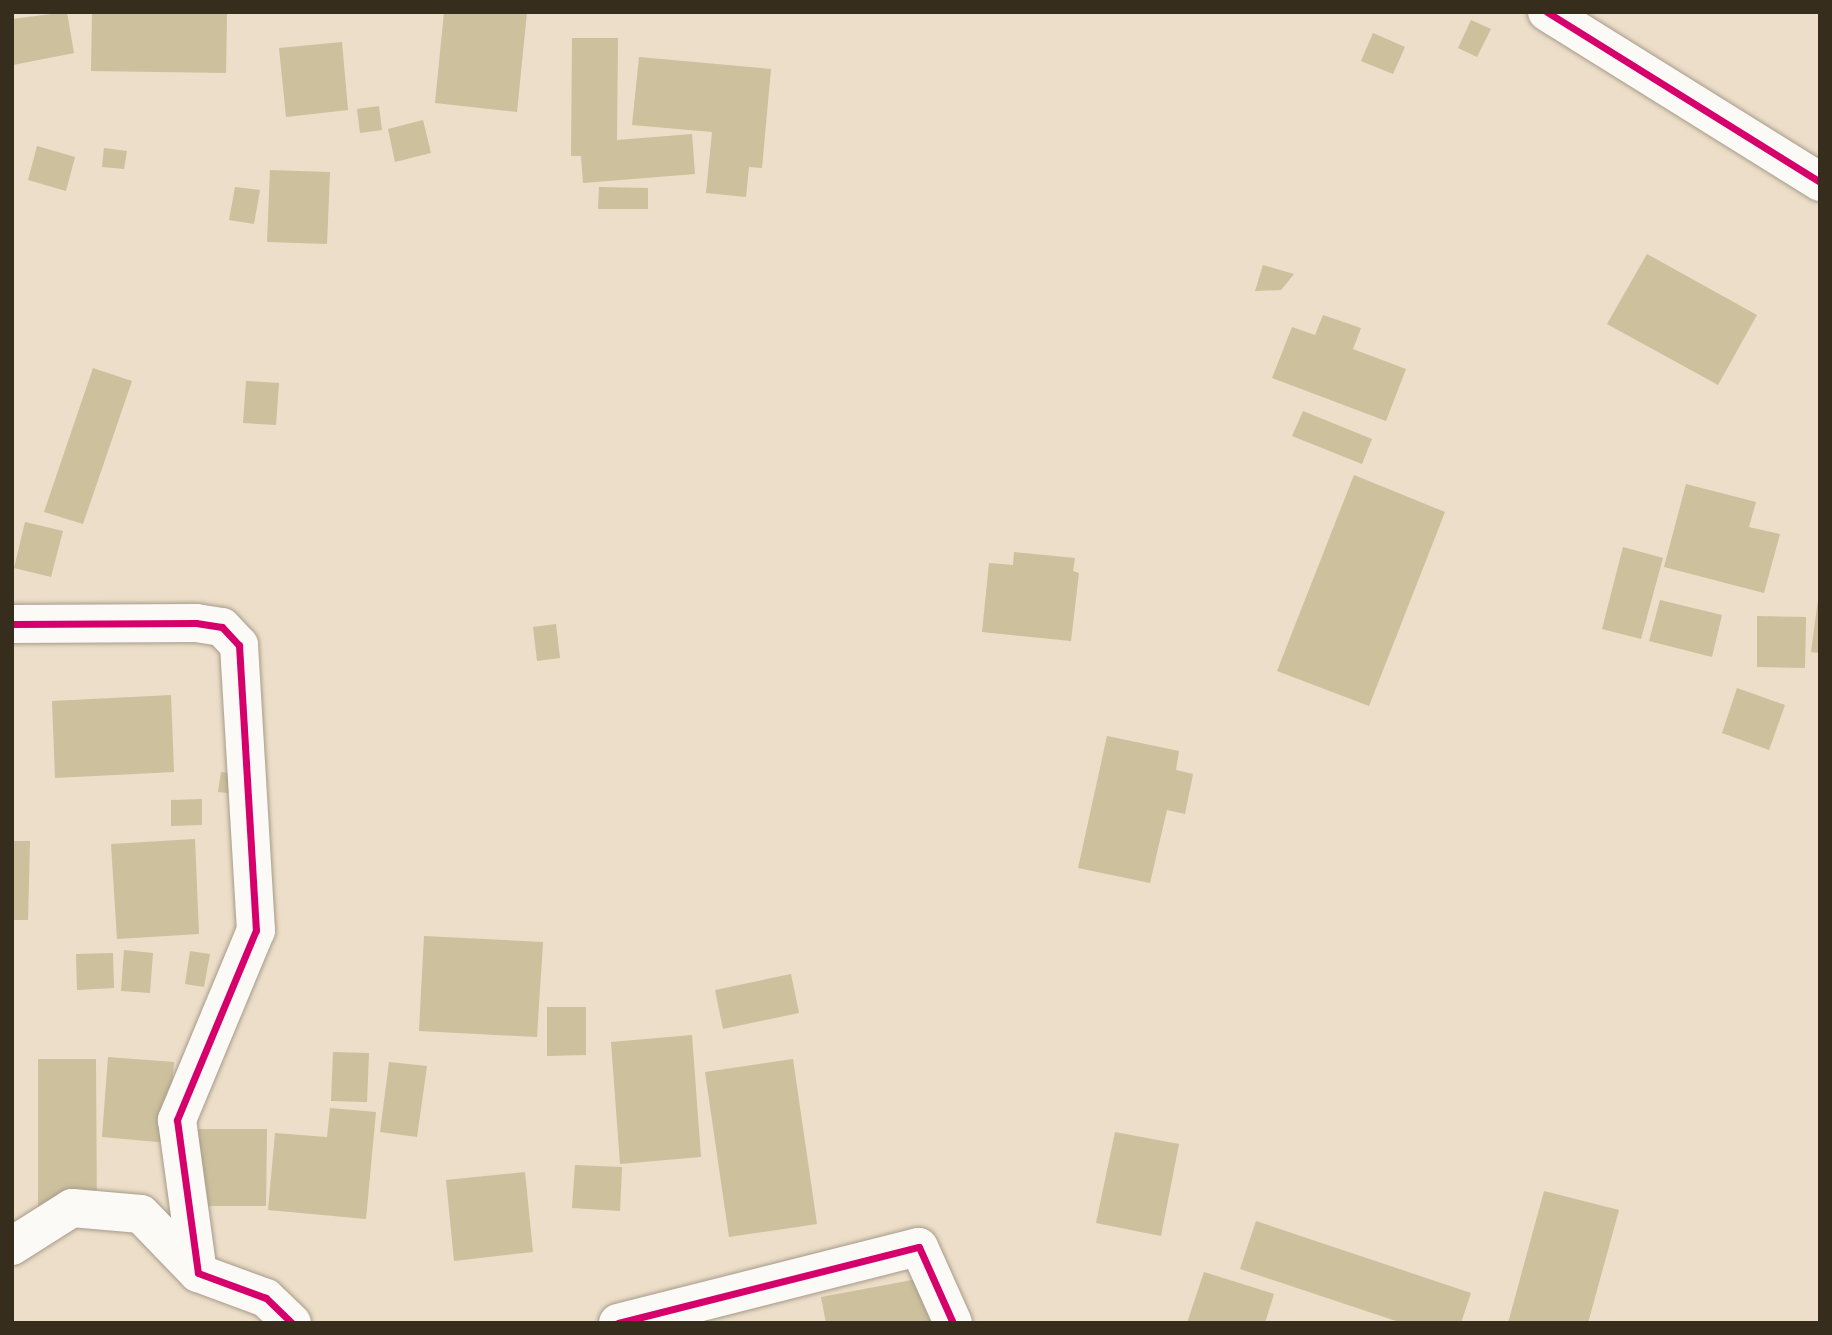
<!DOCTYPE html>
<style>
body{margin:0}
#map{position:relative;width:1832px;height:1335px;overflow:hidden;background:#ecdec8;font-family:"PT Sans",sans-serif}
div>[style]{position:absolute}
.building>*{inset:0;background:#ccc09d}
.roads{filter:drop-shadow(0 0 2px #a69b8a) drop-shadow(0 0 2px #a69b8a)}
.minor>*{height:38px;margin:-19px;padding:0 19px;transform-origin:19px;border-radius:19px;background:#fcfaf7}
.cycleway>*{height:7px;margin:-3.5px;padding:0 3.5px;transform-origin:3.5px;border-radius:3.5px;background:#d6006c}
span{translate:-50% -50%;white-space:nowrap;text-align:center;line-height:1.15;-webkit-text-stroke:5px #fbf1e1;paint-order:stroke}
.frame{position:absolute;inset:0;border:14px solid #372d1d;pointer-events:none}
</style>
<div id="map">
<div class="building">
<div style="clip-path:polygon(67px 12px,74px 53px,13px 65px,12px 19px)"></div>
<div style="clip-path:polygon(92px 12px,227px 12px,226px 73px,91px 71px)"></div>
<div style="clip-path:polygon(444px 12px,527px 12px,517px 112px,435px 103px)"></div>
<div style="clip-path:polygon(1471px 20px,1491px 29px,1477px 57px,1458px 48px)"></div>
<div style="clip-path:polygon(1373px 33px,1405px 47px,1393px 74px,1361px 61px)"></div>
<div style="clip-path:polygon(572px 38px,618px 38px,617px 140px,692px 134px,695px 174px,583px 183px,581px 156px,571px 156px)"></div>
<div style="clip-path:polygon(342px 42px,348px 110px,286px 117px,279px 48px)"></div>
<div style="clip-path:polygon(639px 57px,771px 69px,762px 168px,749px 167px,746px 197px,706px 193px,712px 132px,632px 125px)"></div>
<div style="clip-path:polygon(379px 106px,382px 130px,360px 133px,357px 109px)"></div>
<div style="clip-path:polygon(423px 120px,431px 153px,395px 162px,388px 129px)"></div>
<div style="clip-path:polygon(37px 146px,75px 157px,66px 191px,28px 180px)"></div>
<div style="clip-path:polygon(104px 148px,127px 151px,124px 169px,102px 167px)"></div>
<div style="clip-path:polygon(270px 170px,330px 172px,327px 244px,267px 242px)"></div>
<div style="clip-path:polygon(235px 187px,260px 190px,254px 224px,229px 220px)"></div>
<div style="clip-path:polygon(599px 187px,648px 188px,648px 209px,598px 209px)"></div>
<div style="clip-path:polygon(1647px 254px,1757px 315px,1718px 385px,1607px 324px)"></div>
<div style="clip-path:polygon(1263px 265px,1294px 274px,1281px 290px,1255px 291px)"></div>
<div style="clip-path:polygon(1323px 315px,1361px 328px,1353px 349px,1406px 369px,1386px 421px,1272px 378px,1292px 327px,1315px 335px)"></div>
<div style="clip-path:polygon(93px 368px,132px 381px,83px 524px,44px 512px)"></div>
<div style="clip-path:polygon(246px 381px,279px 383px,276px 425px,243px 423px)"></div>
<div style="clip-path:polygon(1303px 411px,1372px 439px,1362px 464px,1292px 436px)"></div>
<div style="clip-path:polygon(1354px 475px,1445px 512px,1369px 706px,1277px 671px)"></div>
<div style="clip-path:polygon(1686px 484px,1756px 502px,1749px 527px,1780px 534px,1764px 593px,1664px 567px)"></div>
<div style="clip-path:polygon(25px 522px,63px 531px,51px 577px,14px 568px)"></div>
<div style="clip-path:polygon(1623px 547px,1663px 558px,1641px 639px,1602px 629px)"></div>
<div style="clip-path:polygon(1014px 552px,1075px 558px,1073px 571px,1079px 573px,1071px 641px,982px 632px,989px 563px,1013px 565px)"></div>
<div style="clip-path:polygon(1660px 600px,1722px 615px,1712px 657px,1649px 641px)"></div>
<div style="clip-path:polygon(1818px 600px,1820px 600px,1820px 653px,1811px 652px)"></div>
<div style="clip-path:polygon(1757px 616px,1806px 617px,1805px 668px,1757px 667px)"></div>
<div style="clip-path:polygon(556px 624px,560px 658px,537px 661px,533px 627px)"></div>
<div style="clip-path:polygon(1737px 688px,1785px 705px,1769px 750px,1722px 733px)"></div>
<div style="clip-path:polygon(171px 695px,174px 772px,55px 778px,52px 701px)"></div>
<div style="clip-path:polygon(1107px 736px,1179px 751px,1176px 770px,1193px 774px,1185px 814px,1167px 810px,1150px 883px,1078px 868px)"></div>
<div style="clip-path:polygon(221px 772px,258px 776px,256px 796px,218px 792px)"></div>
<div style="clip-path:polygon(202px 799px,202px 825px,171px 826px,171px 800px)"></div>
<div style="clip-path:polygon(195px 839px,199px 934px,117px 939px,111px 844px)"></div>
<div style="clip-path:polygon(12px 841px,30px 841px,28px 920px,12px 920px)"></div>
<div style="clip-path:polygon(424px 936px,543px 942px,537px 1037px,419px 1031px)"></div>
<div style="clip-path:polygon(124px 950px,153px 953px,150px 993px,121px 991px)"></div>
<div style="clip-path:polygon(190px 951px,210px 954px,204px 987px,185px 984px)"></div>
<div style="clip-path:polygon(113px 953px,114px 988px,77px 990px,76px 954px)"></div>
<div style="clip-path:polygon(791px 974px,799px 1013px,723px 1029px,715px 990px)"></div>
<div style="clip-path:polygon(547px 1007px,586px 1007px,586px 1055px,547px 1056px)"></div>
<div style="clip-path:polygon(692px 1035px,701px 1157px,620px 1164px,611px 1042px)"></div>
<div style="clip-path:polygon(333px 1052px,369px 1053px,367px 1102px,331px 1101px)"></div>
<div style="clip-path:polygon(108px 1057px,174px 1062px,168px 1143px,102px 1137px)"></div>
<div style="clip-path:polygon(38px 1059px,96px 1059px,97px 1226px,38px 1227px)"></div>
<div style="clip-path:polygon(793px 1059px,817px 1224px,729px 1237px,705px 1072px)"></div>
<div style="clip-path:polygon(389px 1062px,427px 1066px,417px 1137px,380px 1132px)"></div>
<div style="clip-path:polygon(330px 1108px,376px 1112px,366px 1219px,268px 1210px,275px 1133px,327px 1137px)"></div>
<div style="clip-path:polygon(195px 1129px,267px 1129px,266px 1206px,195px 1206px)"></div>
<div style="clip-path:polygon(1115px 1132px,1179px 1144px,1161px 1236px,1096px 1223px)"></div>
<div style="clip-path:polygon(575px 1165px,622px 1167px,620px 1211px,572px 1208px)"></div>
<div style="clip-path:polygon(525px 1172px,533px 1252px,454px 1261px,446px 1180px)"></div>
<div style="clip-path:polygon(1544px 1191px,1619px 1210px,1588px 1323px,1508px 1323px)"></div>
<div style="clip-path:polygon(1256px 1221px,1471px 1293px,1461px 1323px,1402px 1323px,1240px 1269px)"></div>
<div style="clip-path:polygon(1204px 1272px,1274px 1294px,1265px 1323px,1187px 1323px)"></div>
<div style="clip-path:polygon(923px 1278px,932px 1323px,826px 1323px,821px 1297px)"></div>
</div>
<div class="roads">
<div class="minor">
<div style="left:1547px;top:12px;width:322px;rotate:31.9deg"></div>
<div style="left:12px;top:624px;width:184px;rotate:-0.3deg"></div>
<div style="left:196px;top:623px;width:26px;rotate:9deg"></div>
<div style="left:222px;top:627px;width:25px;rotate:47deg"></div>
<div style="left:239px;top:645px;width:286px;rotate:86.6deg"></div>
<div style="left:256px;top:930px;width:206px;rotate:112.6deg"></div>
<div style="left:177px;top:1120px;width:154px;rotate:82.2deg"></div>
<div style="left:198px;top:1273px;width:72px;rotate:20.2deg"></div>
<div style="left:266px;top:1298px;width:36px;rotate:44deg"></div>
<div style="left:12px;top:1246px;width:71px;rotate:-32.3deg"></div>
<div style="left:72px;top:1208px;width:69px;rotate:5deg"></div>
<div style="left:141px;top:1214px;width:82px;rotate:46deg"></div>
<div style="left:618px;top:1323px;width:310px;rotate:-14.2deg"></div>
<div style="left:919px;top:1247px;width:83px;rotate:65.9deg"></div>
</div>
</div>
<div class="cycleway">
<div style="left:1547px;top:12px;width:322px;rotate:31.9deg"></div>
<div style="left:12px;top:624px;width:184px;rotate:-0.3deg"></div>
<div style="left:196px;top:623px;width:26px;rotate:9deg"></div>
<div style="left:222px;top:627px;width:25px;rotate:47deg"></div>
<div style="left:239px;top:645px;width:286px;rotate:86.6deg"></div>
<div style="left:256px;top:930px;width:206px;rotate:112.6deg"></div>
<div style="left:177px;top:1120px;width:154px;rotate:82.2deg"></div>
<div style="left:198px;top:1273px;width:72px;rotate:20.2deg"></div>
<div style="left:266px;top:1298px;width:36px;rotate:44deg"></div>
<div style="left:618px;top:1323px;width:310px;rotate:-14.2deg"></div>
<div style="left:919px;top:1247px;width:83px;rotate:65.9deg"></div>
</div>
<div class="frame"></div>
</div>
